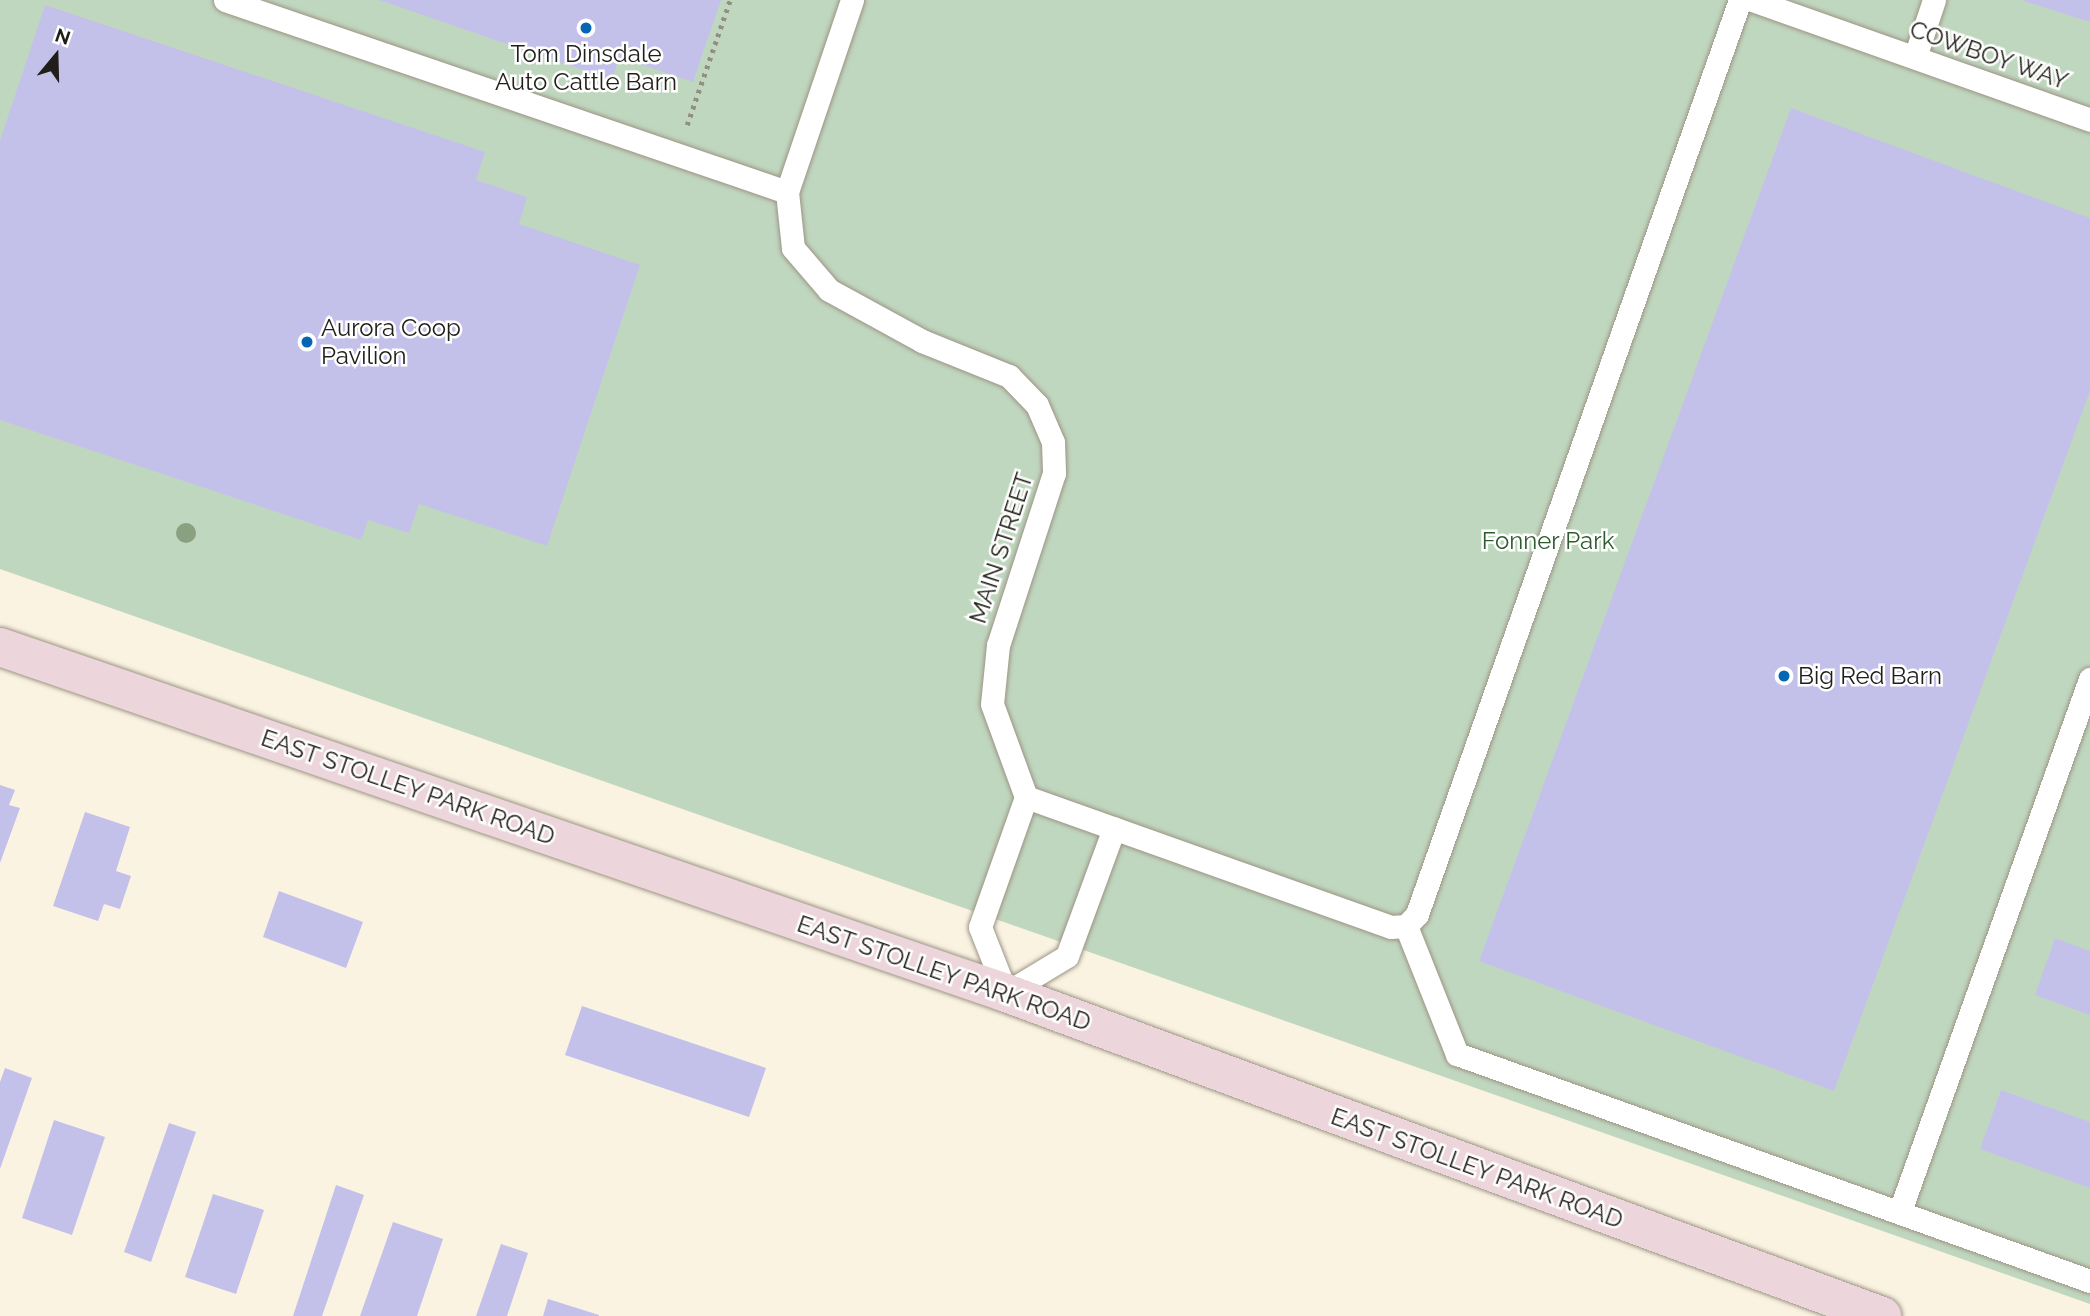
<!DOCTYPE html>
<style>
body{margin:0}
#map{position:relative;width:2090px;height:1316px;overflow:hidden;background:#fbf3e2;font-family:Raleway,sans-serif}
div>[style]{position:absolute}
.green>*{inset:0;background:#c0d7bf}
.building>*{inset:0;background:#c3c1ea}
.path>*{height:4.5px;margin-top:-2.25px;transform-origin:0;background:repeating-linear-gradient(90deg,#938e82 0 3.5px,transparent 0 8.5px)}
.roads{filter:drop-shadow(0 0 2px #9c9485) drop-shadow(0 0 2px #9c9485)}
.lane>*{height:23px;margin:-11.5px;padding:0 11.5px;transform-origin:11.5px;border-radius:11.5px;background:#fff}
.secondary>*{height:38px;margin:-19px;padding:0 19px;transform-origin:19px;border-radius:19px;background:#ecd6db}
.trees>*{width:20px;height:20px;margin:-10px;border-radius:50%;background:#8aa080}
.dots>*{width:19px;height:19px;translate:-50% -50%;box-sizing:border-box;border:4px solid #fff;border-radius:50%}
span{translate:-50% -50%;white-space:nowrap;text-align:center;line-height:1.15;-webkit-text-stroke:5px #fff;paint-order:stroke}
.poi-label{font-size:24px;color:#201e18}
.left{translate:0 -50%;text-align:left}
.street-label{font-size:24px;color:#201e18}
.park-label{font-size:24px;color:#2e5c2f}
.north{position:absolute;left:21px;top:21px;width:70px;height:70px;-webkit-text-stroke:5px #fff;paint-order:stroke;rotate:19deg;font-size:19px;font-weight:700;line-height:28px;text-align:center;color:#201e18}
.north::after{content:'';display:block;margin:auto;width:24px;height:32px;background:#201e18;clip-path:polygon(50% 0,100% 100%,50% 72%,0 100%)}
</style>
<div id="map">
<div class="green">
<div style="clip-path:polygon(0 0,2090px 0,2090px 1304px,0 569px)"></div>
</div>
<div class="building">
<div style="clip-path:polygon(379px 0,721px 0,693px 82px,619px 57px,612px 80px)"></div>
<div style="clip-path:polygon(2090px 0,2090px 22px,2024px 1px,2024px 0)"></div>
<div style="clip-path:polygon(45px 5px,485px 152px,476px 180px,527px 197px,519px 224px,640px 265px,547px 546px,419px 504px,409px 533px,368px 520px,361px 540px,0 420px,0 141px)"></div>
<div style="clip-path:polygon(1791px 108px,2090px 218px,2090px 391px,1834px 1091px,1479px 961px)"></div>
<div style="clip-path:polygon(0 785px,15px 790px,9px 805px,20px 808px,0 863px)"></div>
<div style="clip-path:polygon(85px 812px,130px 827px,116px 871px,131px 876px,120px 909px,104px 904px,98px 921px,53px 906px)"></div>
<div style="clip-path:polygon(279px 891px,363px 922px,346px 968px,263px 937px)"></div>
<div style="clip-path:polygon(2055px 938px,2090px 951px,2090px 1015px,2035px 995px)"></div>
<div style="clip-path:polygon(582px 1006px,766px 1068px,749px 1117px,565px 1055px)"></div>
<div style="clip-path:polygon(5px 1068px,32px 1078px,0 1169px,0 1082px)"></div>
<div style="clip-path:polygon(2001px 1090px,2090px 1122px,2090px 1188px,1980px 1149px)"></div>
<div style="clip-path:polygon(54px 1120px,105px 1137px,72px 1235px,22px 1218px)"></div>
<div style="clip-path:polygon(169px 1123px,196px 1132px,151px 1262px,124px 1252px)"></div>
<div style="clip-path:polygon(336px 1185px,364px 1195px,322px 1316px,293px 1316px)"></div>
<div style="clip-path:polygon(213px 1194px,264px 1210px,236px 1294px,185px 1277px)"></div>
<div style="clip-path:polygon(393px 1222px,443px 1239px,417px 1316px,360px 1316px)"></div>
<div style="clip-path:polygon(501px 1244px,528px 1253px,507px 1316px,476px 1316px)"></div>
<div style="clip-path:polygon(548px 1299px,599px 1315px,599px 1316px,543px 1316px)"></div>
</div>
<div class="path">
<div style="left:687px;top:125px;width:132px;rotate:-71deg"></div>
</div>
<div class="roads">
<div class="lane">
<div style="left:225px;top:0;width:594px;rotate:18.86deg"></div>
<div style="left:852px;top:0;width:203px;rotate:108.7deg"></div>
<div style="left:787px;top:192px;width:56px;rotate:83.9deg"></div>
<div style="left:793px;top:248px;width:55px;rotate:49.4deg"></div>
<div style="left:829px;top:290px;width:106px;rotate:28.7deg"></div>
<div style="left:922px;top:341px;width:94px;rotate:21.9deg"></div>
<div style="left:1009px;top:376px;width:40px;rotate:46deg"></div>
<div style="left:1037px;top:405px;width:40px;rotate:66.6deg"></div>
<div style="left:1053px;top:442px;width:31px;rotate:88deg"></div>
<div style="left:1054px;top:473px;width:181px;rotate:108deg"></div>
<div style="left:998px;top:645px;width:59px;rotate:95.8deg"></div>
<div style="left:992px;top:704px;width:99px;rotate:69.9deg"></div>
<div style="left:1752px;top:0;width:359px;rotate:19.5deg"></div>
<div style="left:1915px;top:57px;width:60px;rotate:-71.6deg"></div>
<div style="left:1026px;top:797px;width:387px;rotate:19.6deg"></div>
<div style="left:1391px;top:927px;width:15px;rotate:-4deg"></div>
<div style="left:1406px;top:926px;width:16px;rotate:-47deg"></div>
<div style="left:1417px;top:914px;width:969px;rotate:-70.54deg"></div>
<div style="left:1026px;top:797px;width:138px;rotate:109.5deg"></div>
<div style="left:980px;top:927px;width:71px;rotate:68.5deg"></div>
<div style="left:1006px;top:993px;width:71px;rotate:-31.2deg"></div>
<div style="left:1067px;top:956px;width:136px;rotate:-69.8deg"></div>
<div style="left:1406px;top:926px;width:138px;rotate:68.3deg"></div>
<div style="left:1457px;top:1054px;width:672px;rotate:19.73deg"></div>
<div style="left:1900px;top:1211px;width:565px;rotate:-70.35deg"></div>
</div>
<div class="secondary">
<div style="left:0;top:647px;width:1064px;rotate:18.98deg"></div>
<div style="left:1006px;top:993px;width:934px;rotate:20.24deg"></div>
</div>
</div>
<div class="trees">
<div style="left:186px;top:533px"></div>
</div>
<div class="dots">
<div style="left:586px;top:28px;background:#0766b3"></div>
<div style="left:307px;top:342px;background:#0766b3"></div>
<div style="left:1784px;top:676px;background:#0766b3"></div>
</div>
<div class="poi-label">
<span style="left:586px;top:68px">Tom Dinsdale<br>Auto Cattle Barn</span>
<span class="left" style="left:321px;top:342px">Aurora Coop<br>Pavilion</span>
<span class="left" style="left:1798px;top:676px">Big Red Barn</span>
</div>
<div class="street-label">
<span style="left:1989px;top:55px;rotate:19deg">COWBOY WAY</span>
<span style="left:1001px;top:548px;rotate:-72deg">MAIN STREET</span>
<span style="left:408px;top:787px;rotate:19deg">EAST STOLLEY PARK ROAD</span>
<span style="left:944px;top:973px;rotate:19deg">EAST STOLLEY PARK ROAD</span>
<span style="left:1477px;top:1168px;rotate:20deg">EAST STOLLEY PARK ROAD</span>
</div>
<div class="park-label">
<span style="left:1548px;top:541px">Fonner Park</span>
</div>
<div class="north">N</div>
</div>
